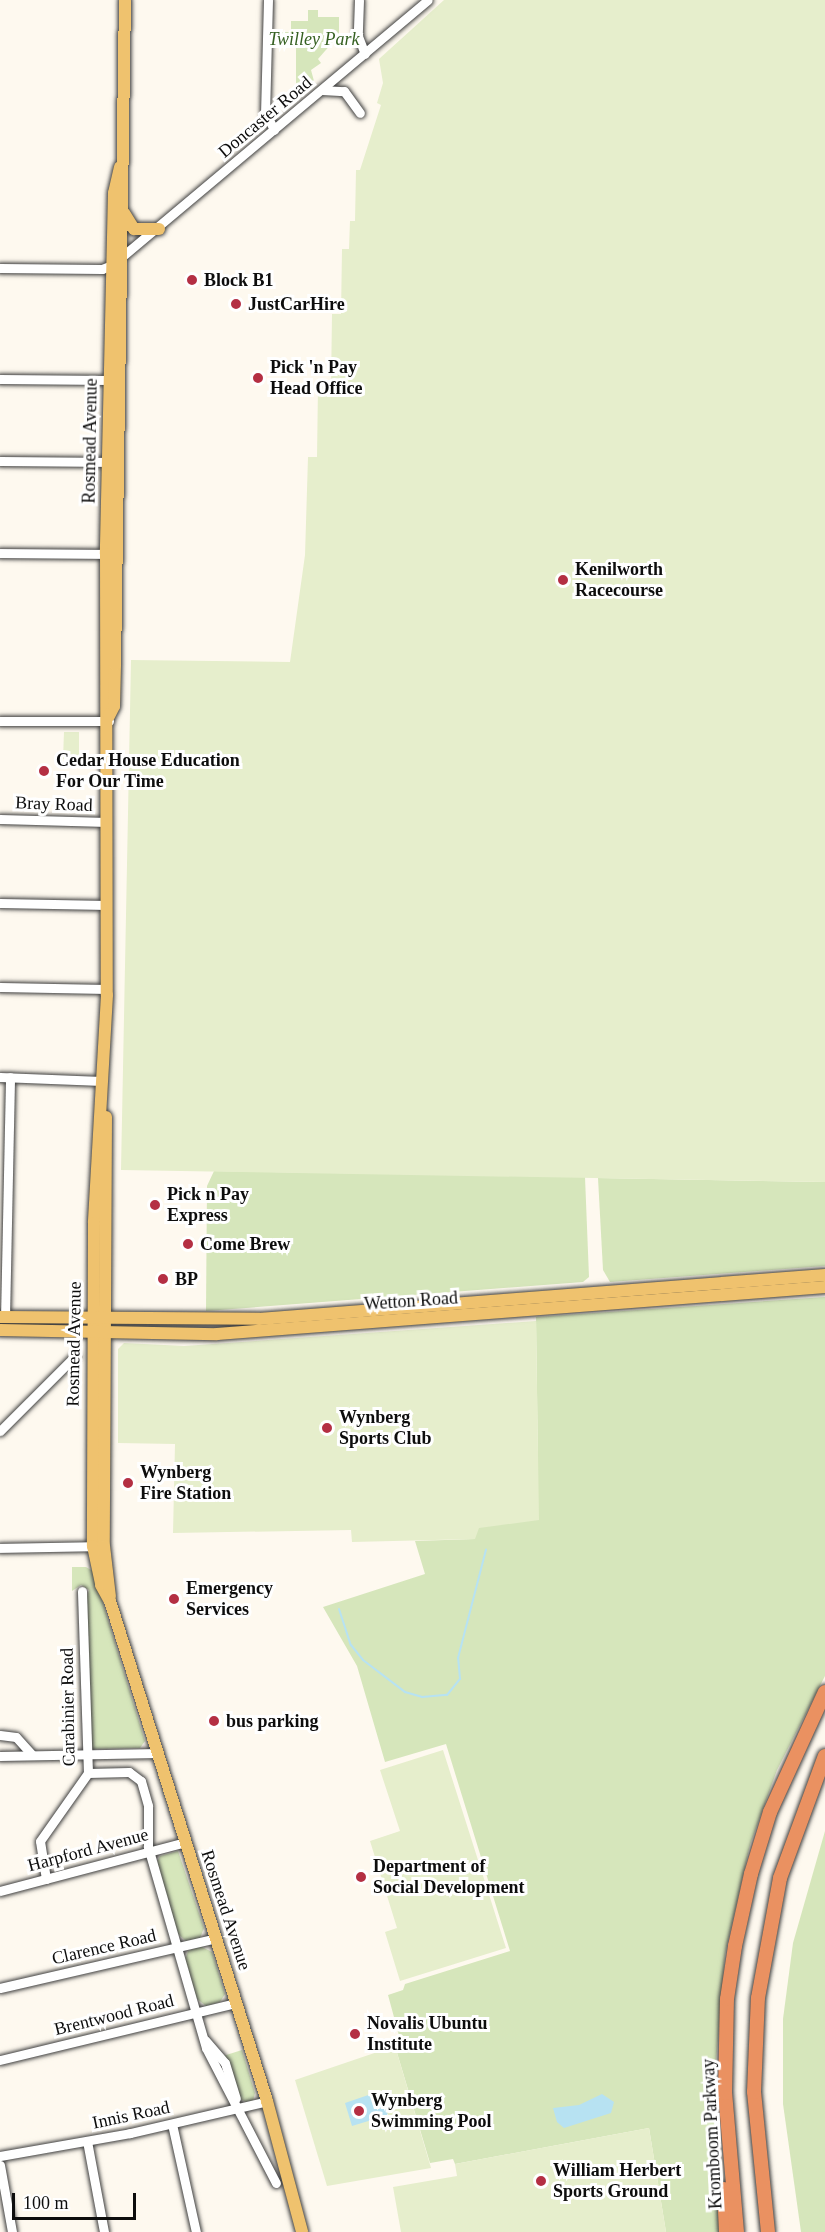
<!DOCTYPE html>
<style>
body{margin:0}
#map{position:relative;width:825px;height:2232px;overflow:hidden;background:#fef9ef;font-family:"Times New Roman",serif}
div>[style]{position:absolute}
.green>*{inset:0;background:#d6e6bb}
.pitch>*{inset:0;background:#e6eecc}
.water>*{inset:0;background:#b7e2f2}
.stream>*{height:2px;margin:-1px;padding:0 1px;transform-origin:1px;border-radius:1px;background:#b7e2f2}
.roads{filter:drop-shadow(0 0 2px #404040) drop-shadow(0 0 2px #404040)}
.minor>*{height:9px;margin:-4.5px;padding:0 4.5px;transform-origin:4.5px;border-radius:4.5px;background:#fff}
.major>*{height:12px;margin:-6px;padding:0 6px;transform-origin:6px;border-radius:6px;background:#efc26e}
.highway>*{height:14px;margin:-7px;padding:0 7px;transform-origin:7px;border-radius:7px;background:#ea9161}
.dots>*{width:16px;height:16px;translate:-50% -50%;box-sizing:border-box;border:3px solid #fff;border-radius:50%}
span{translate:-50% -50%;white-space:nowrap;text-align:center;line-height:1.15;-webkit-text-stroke:6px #fff;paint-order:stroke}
.park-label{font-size:18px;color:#366122;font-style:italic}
.street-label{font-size:18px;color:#0d0d0d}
.poi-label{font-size:18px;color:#0d0d0d;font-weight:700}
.left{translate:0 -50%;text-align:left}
.scale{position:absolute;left:12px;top:2193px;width:124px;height:27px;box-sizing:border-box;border:3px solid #0d0d0d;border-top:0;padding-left:8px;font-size:18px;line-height:21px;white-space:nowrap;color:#0d0d0d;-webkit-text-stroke:4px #fff;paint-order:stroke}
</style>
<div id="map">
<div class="green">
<div style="clip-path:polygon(308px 10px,318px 10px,318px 17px,339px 17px,339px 35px,318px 59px,321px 63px,311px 70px,314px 81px,296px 94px,296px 44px,281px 41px,280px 32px,291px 32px,291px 21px,308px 21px)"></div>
<div style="clip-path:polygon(214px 1171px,585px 1177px,589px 1277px,583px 1282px,206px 1311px,207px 1186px)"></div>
<div style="clip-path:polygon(598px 1178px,825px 1182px,825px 1266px,610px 1282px,603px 1270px)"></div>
<div style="clip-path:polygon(825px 1297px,825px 1676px,777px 1770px,750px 1845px,725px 1954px,714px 2087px,721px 2232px,666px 2232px,649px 2128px,455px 2164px,453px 2159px,430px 2163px,395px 2046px,401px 2043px,388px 1995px,403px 1990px,405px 1984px,510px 1951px,446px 1744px,385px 1762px,357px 1666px,323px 1607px,425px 1574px,415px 1541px,475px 1539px,475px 1470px,538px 1467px,536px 1317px)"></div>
<div style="clip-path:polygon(72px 1567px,86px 1567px,93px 1571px,145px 1741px,140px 1748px,91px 1749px,86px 1600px,89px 1590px,81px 1585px,72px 1591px)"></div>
<div style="clip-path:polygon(825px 1831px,825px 2232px,801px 2232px,783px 2104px,783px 2019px,793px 1943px)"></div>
<div style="clip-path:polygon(178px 1851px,204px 1928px,200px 1938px,186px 1941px,177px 1933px,157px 1862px,160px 1856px)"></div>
<div style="clip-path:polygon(200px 1946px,212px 1952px,225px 1994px,220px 2002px,206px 2006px,196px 1998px,185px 1960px,188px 1951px)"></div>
<div style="clip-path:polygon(242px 2050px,255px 2093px,253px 2101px,246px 2102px,239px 2098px,223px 2056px)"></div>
</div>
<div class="pitch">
<div style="clip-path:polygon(444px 0,825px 0,825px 1182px,121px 1170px,131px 660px,290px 662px,305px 555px,308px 457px,317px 457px,318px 386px,331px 386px,332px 314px,341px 314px,342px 249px,349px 249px,350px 221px,355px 221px,356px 170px,360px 170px,381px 105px,377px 103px,383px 83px,379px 59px)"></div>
<div style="clip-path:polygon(64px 732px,79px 732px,79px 760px,63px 759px)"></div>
<div style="clip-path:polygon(536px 1321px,539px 1520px,479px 1528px,475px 1539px,352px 1542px,351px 1530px,173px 1533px,175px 1444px,118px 1443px,118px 1349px,124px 1343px,184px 1346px)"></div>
<div style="clip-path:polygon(443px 1750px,506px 1948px,400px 1981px,385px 1932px,397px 1928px,370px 1841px,400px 1831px,380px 1770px)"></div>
<div style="clip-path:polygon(395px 2046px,431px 2168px,327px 2186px,295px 2080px)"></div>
<div style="clip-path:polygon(649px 2128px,666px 2232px,401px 2232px,393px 2187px,457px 2176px,455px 2164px)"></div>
</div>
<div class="water">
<div style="clip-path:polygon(380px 2091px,388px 2115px,352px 2126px,345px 2103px)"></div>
<div style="clip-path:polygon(602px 2094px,614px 2102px,611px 2113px,564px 2128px,557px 2122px,553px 2108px,579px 2105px)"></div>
</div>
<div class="stream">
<div style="left:339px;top:1609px;width:38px;rotate:72deg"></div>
<div style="left:351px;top:1645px;width:19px;rotate:51deg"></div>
<div style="left:363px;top:1660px;width:53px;rotate:37.3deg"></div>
<div style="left:405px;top:1692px;width:18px;rotate:16deg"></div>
<div style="left:422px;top:1697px;width:25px;rotate:-5deg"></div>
<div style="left:447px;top:1695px;width:21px;rotate:-51deg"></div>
<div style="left:460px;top:1679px;width:21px;rotate:-95deg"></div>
<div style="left:458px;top:1658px;width:112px;rotate:-75.5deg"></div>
</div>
<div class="roads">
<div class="minor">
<div style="left:268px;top:0;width:112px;rotate:91.5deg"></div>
<div style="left:265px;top:112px;width:20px;rotate:63deg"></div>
<div style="left:359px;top:0;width:36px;rotate:92deg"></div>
<div style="left:358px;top:36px;width:19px;rotate:69deg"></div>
<div style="left:322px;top:90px;width:22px;rotate:3deg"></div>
<div style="left:344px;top:91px;width:27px;rotate:54deg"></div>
<div style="left:0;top:268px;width:102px;rotate:0.6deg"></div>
<div style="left:102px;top:269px;width:11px;rotate:-22deg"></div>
<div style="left:112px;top:265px;width:412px;rotate:-40deg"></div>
<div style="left:0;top:379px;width:109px;rotate:0.5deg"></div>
<div style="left:0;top:461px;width:115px;rotate:0.5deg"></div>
<div style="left:0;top:553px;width:111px;rotate:0.5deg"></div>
<div style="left:0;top:721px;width:109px"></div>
<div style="left:0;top:819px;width:107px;rotate:1.6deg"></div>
<div style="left:0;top:903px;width:107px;rotate:1.1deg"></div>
<div style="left:0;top:987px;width:107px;rotate:1.1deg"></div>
<div style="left:0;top:1077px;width:102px;rotate:2.2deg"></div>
<div style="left:5px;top:1318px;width:241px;rotate:-88.8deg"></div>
<div style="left:0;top:1431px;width:106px;rotate:-45deg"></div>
<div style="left:0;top:1548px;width:100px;rotate:-1.1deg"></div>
<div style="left:0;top:1735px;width:16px;rotate:7deg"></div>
<div style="left:16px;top:1737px;width:24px;rotate:48deg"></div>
<div style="left:0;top:1756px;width:158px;rotate:-1.1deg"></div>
<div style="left:88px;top:1773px;width:41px;rotate:-1.4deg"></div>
<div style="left:129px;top:1772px;width:15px;rotate:37deg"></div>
<div style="left:141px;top:1781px;width:26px;rotate:74deg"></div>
<div style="left:148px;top:1806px;width:41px;rotate:90deg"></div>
<div style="left:148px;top:1847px;width:209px;rotate:73.9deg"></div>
<div style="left:206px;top:2048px;width:152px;rotate:62.6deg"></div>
<div style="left:46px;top:1879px;width:38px;rotate:-99deg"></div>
<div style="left:40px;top:1841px;width:83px;rotate:-54.8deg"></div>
<div style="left:88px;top:1773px;width:182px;rotate:-91.9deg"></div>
<div style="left:0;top:1891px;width:191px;rotate:-14.8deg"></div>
<div style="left:0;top:1988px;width:222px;rotate:-13deg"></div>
<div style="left:205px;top:2040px;width:30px;rotate:49deg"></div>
<div style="left:225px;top:2063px;width:37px;rotate:73deg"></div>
<div style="left:0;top:2060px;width:243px;rotate:-13.6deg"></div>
<div style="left:172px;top:2124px;width:111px;rotate:77.5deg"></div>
<div style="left:87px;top:2141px;width:93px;rotate:79.4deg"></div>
<div style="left:0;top:2156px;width:132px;rotate:-10deg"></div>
<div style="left:130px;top:2133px;width:141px;rotate:-13.1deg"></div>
<div style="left:0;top:2165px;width:68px;rotate:79.8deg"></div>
</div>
<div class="major">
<div style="left:120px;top:167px;width:27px;rotate:103deg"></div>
<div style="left:114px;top:193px;width:361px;rotate:91.3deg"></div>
<div style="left:106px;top:554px;width:441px;rotate:89.9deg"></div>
<div style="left:107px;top:995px;width:228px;rotate:93.3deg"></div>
<div style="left:94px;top:1223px;width:323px;rotate:90.2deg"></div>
<div style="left:93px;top:1546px;width:40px;rotate:78deg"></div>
<div style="left:101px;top:1585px;width:18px;rotate:61deg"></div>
<div style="left:110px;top:1601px;width:524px;rotate:72.57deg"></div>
<div style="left:267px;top:2101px;width:136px;rotate:75deg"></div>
<div style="left:124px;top:213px;width:19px;rotate:58deg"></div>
<div style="left:134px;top:229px;width:25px"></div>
<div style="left:109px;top:716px;width:11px;rotate:-63deg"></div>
<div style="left:114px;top:706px;width:41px;rotate:-88.6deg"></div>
<div style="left:115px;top:665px;width:665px;rotate:-89.14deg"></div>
<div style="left:106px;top:1117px;width:429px;rotate:90.3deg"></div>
<div style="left:104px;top:1546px;width:51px;rotate:83.3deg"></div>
<div style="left:0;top:1317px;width:259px;rotate:0.4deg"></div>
<div style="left:259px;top:1319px;width:568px;rotate:-4.45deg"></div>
<div style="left:0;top:1330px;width:217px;rotate:1.1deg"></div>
<div style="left:217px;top:1334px;width:610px;rotate:-4.42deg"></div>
</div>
<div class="highway">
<div style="left:724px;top:2189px;width:43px;rotate:87.3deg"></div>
<div style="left:737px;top:2232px;width:140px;rotate:-94.9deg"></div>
<div style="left:725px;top:2093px;width:94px;rotate:-88.8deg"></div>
<div style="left:727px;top:1999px;width:54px;rotate:-81.4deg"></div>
<div style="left:735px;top:1946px;width:74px;rotate:-77.5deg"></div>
<div style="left:751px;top:1874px;width:65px;rotate:-73deg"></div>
<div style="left:770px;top:1812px;width:132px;rotate:-65.4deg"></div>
<div style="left:768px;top:2232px;width:141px;rotate:-95.7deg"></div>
<div style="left:754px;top:2092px;width:94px;rotate:-87.6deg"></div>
<div style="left:758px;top:1998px;width:122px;rotate:-79.6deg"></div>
<div style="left:780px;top:1878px;width:130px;rotate:-69.8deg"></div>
</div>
</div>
<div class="dots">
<div style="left:192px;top:280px;background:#b42f43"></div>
<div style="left:236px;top:304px;background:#b42f43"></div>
<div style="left:258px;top:378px;background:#b42f43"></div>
<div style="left:563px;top:580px;background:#b42f43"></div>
<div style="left:44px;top:771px;background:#b42f43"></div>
<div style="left:155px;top:1205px;background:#b42f43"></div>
<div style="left:188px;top:1244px;background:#b42f43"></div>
<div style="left:163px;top:1279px;background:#b42f43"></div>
<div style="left:327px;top:1428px;background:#b42f43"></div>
<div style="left:128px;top:1483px;background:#b42f43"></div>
<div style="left:174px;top:1599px;background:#b42f43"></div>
<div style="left:214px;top:1721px;background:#b42f43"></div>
<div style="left:361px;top:1877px;background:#b42f43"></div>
<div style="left:355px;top:2034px;background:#b42f43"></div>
<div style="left:359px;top:2111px;background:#b42f43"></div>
<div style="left:541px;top:2181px;background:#b42f43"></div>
</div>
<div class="park-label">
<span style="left:314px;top:39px">Twilley Park</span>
</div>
<div class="street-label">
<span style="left:265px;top:117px;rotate:-40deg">Doncaster Road</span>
<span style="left:90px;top:441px;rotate:-89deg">Rosmead Avenue</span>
<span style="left:54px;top:804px;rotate:2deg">Bray Road</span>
<span style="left:411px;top:1301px;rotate:-4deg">Wetton Road</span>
<span style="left:74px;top:1344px;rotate:-89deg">Rosmead Avenue</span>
<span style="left:68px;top:1707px;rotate:-91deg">Carabinier Road</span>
<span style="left:88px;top:1850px;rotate:-15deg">Harpford Avenue</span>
<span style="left:226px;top:1910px;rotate:72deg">Rosmead Avenue</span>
<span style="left:104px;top:1947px;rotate:-13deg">Clarence Road</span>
<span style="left:114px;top:2015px;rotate:-14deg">Brentwood Road</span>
<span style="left:131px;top:2115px;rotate:-12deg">Innis Road</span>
<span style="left:712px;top:2134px;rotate:-93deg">Kromboom Parkway</span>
</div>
<div class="poi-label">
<span class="left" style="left:204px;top:280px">Block B1</span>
<span class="left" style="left:248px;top:304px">JustCarHire</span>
<span class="left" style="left:270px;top:378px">Pick 'n Pay<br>Head Office</span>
<span class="left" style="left:575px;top:580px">Kenilworth<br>Racecourse</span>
<span class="left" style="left:56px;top:771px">Cedar House Education<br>For Our Time</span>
<span class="left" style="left:167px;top:1205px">Pick n Pay<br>Express</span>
<span class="left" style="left:200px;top:1244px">Come Brew</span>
<span class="left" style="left:175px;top:1279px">BP</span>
<span class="left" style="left:339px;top:1428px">Wynberg<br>Sports Club</span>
<span class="left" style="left:140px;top:1483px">Wynberg<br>Fire Station</span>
<span class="left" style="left:186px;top:1599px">Emergency<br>Services</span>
<span class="left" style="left:226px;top:1721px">bus parking</span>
<span class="left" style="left:373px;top:1877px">Department of<br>Social Development</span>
<span class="left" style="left:367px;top:2034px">Novalis Ubuntu<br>Institute</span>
<span class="left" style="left:371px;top:2111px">Wynberg<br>Swimming Pool</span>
<span class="left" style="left:553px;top:2181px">William Herbert<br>Sports Ground</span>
</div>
<div class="scale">100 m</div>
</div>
